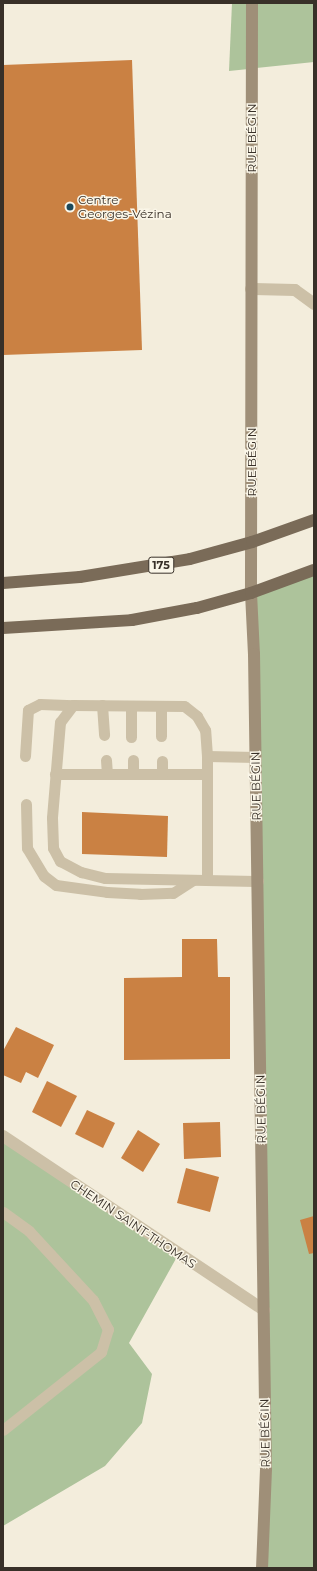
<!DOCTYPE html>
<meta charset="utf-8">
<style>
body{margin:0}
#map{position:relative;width:317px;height:1571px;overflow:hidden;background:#f3eddc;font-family:Montserrat,sans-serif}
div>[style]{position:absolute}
.green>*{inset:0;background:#adc39b}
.building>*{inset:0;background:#ca8143}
.lane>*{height:11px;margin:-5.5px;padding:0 5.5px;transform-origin:5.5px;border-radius:5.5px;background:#ccc0a7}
.street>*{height:12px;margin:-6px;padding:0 6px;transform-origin:6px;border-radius:6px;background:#ccc0a7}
.secondary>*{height:12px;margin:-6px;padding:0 6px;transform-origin:6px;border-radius:6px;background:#9f8f78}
.primary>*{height:12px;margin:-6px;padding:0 6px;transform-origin:6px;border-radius:6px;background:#7a6b58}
.dots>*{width:11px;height:11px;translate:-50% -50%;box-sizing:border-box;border:2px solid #faf6e8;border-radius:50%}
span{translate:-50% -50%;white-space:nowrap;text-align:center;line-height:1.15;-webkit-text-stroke:3px #faf6e8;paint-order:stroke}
.shield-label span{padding:1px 3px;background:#faf6e8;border:1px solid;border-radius:3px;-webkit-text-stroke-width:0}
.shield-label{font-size:11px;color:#383028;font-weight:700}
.street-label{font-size:12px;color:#383028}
.poi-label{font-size:12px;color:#383028}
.left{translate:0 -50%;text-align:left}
.frame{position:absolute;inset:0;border:4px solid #383028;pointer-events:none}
</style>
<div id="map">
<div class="green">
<div style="clip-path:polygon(232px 3px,314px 3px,314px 62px,229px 71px)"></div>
<div style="clip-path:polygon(314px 570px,314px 1568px,262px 1568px,251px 593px)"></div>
<div style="clip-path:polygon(3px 1136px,178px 1255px,129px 1343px,152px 1374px,142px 1423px,105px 1466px,3px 1526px)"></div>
</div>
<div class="building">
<div style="clip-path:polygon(132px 60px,142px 350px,3px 355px,3px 65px)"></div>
<div style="clip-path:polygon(82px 812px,168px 816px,167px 857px,82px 854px)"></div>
<div style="clip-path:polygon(182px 939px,217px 939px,218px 977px,230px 977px,230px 1059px,124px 1060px,124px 978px,182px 977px)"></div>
<div style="clip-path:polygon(16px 1027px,54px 1045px,38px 1078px,26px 1072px,21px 1083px,3px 1075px,3px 1051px)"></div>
<div style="clip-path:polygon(47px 1081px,77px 1096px,61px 1127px,32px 1112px)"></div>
<div style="clip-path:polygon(87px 1110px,115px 1123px,103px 1148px,75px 1134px)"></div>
<div style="clip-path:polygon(220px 1122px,221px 1157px,184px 1159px,183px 1123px)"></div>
<div style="clip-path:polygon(138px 1130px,160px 1144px,143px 1172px,121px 1158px)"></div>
<div style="clip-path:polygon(186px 1168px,219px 1177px,210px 1212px,177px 1203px)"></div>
<div style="clip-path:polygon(314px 1216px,314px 1253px,309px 1254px,300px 1220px)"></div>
</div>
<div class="lane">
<div style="left:102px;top:705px;width:30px;rotate:86deg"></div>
<div style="left:131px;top:706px;width:31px;rotate:90deg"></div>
<div style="left:161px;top:736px;width:30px;rotate:-90deg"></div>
<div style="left:25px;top:756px;width:46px;rotate:-86.3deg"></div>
<div style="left:28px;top:710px;width:13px;rotate:-27deg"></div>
<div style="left:40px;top:704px;width:33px;rotate:2deg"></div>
<div style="left:207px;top:756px;width:124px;rotate:90deg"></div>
<div style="left:256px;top:757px;width:49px;rotate:-178.8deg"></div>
<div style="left:207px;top:756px;width:26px;rotate:-94deg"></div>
<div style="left:205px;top:730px;width:16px;rotate:-120deg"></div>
<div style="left:197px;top:716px;width:16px;rotate:-142deg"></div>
<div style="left:184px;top:706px;width:111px;rotate:-179.5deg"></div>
<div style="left:73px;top:705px;width:21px;rotate:127deg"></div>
<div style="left:60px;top:722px;width:96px;rotate:94.8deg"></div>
<div style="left:52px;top:818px;width:30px;rotate:88deg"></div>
<div style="left:53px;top:848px;width:15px;rotate:62deg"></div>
<div style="left:60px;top:861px;width:24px;rotate:28deg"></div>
<div style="left:81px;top:872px;width:25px;rotate:14deg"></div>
<div style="left:105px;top:878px;width:153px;rotate:1.1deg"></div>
<div style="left:106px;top:760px;width:14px;rotate:86deg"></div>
<div style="left:133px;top:760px;width:14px;rotate:90deg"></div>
<div style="left:55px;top:774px;width:151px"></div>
<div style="left:162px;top:774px;width:13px;rotate:-90deg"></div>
<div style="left:26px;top:804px;width:44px;rotate:88.7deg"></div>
<div style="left:27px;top:848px;width:33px;rotate:59deg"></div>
<div style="left:44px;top:876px;width:15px;rotate:37deg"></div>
<div style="left:56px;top:885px;width:51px;rotate:7.8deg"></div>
<div style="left:107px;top:892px;width:33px;rotate:3deg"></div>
<div style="left:140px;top:894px;width:33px;rotate:-2deg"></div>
<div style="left:173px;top:893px;width:24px;rotate:-33deg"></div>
<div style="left:3px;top:1212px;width:32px;rotate:36deg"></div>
<div style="left:29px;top:1231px;width:94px;rotate:47.2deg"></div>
<div style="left:93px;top:1300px;width:33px;rotate:63deg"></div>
<div style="left:108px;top:1329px;width:24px;rotate:107deg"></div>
<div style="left:101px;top:1352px;width:125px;rotate:141.5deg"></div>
</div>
<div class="street">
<div style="left:251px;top:289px;width:44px;rotate:1.3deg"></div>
<div style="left:295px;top:290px;width:24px;rotate:36deg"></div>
<div style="left:3px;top:1136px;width:314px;rotate:33.7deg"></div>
</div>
<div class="secondary">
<div style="left:252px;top:3px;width:590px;rotate:90.1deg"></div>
<div style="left:251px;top:593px;width:61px;rotate:87.2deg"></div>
<div style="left:254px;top:654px;width:815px;rotate:89.16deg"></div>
<div style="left:266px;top:1469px;width:99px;rotate:92.3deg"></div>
</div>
<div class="primary">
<div style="left:3px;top:583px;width:77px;rotate:-4.5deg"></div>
<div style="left:80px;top:577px;width:111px;rotate:-9.3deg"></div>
<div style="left:190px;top:559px;width:64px;rotate:-15.3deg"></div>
<div style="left:252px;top:542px;width:66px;rotate:-19.5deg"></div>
<div style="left:3px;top:628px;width:129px;rotate:-3.5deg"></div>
<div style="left:132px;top:620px;width:66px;rotate:-10.5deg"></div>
<div style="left:197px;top:608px;width:56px;rotate:-15.5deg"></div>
<div style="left:251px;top:593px;width:67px;rotate:-20.1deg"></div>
</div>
<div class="dots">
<div style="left:70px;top:207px;background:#1c495b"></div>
</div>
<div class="shield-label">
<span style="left:161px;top:565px">175</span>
</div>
<div class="street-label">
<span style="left:252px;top:138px;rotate:-90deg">RUE BÉGIN</span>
<span style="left:252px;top:462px;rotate:-90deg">RUE BÉGIN</span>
<span style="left:256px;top:786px;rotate:-91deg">RUE BÉGIN</span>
<span style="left:261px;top:1109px;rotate:-91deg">RUE BÉGIN</span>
<span style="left:133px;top:1224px;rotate:34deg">CHEMIN SAINT-THOMAS</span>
<span style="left:265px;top:1433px;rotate:-91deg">RUE BÉGIN</span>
</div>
<div class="poi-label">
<span class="left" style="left:78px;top:207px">Centre<br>Georges-Vézina</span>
</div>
<div class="frame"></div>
</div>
